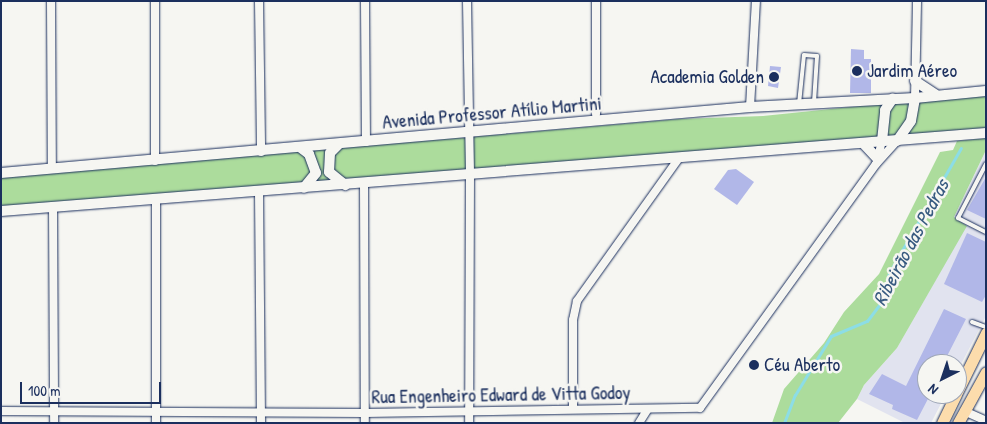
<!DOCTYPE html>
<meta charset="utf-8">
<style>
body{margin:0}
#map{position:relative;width:987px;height:424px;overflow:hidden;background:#f6f6f2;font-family:"Patrick Hand",sans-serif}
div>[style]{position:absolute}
.built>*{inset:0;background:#e1e3ef}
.green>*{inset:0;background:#acdc9c}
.stream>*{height:3px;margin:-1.5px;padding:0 1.5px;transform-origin:1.5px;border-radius:1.5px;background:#8cdde6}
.building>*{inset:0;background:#b1b7e8}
.roads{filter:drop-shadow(0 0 1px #1b2f5e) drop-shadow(0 0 1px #1b2f5e)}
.lane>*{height:4px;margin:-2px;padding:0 2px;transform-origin:2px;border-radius:2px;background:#f6f6f2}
.street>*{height:8px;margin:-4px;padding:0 4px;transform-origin:4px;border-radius:4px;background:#f6f6f2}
.secondary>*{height:10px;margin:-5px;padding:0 5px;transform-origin:5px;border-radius:5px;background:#f6f6f2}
.primary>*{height:11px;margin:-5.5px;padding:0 5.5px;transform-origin:5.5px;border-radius:5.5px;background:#fcdcac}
.dots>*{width:14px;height:14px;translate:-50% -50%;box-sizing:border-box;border:2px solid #f6f6f2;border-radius:50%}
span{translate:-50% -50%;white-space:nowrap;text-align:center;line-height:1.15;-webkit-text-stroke:5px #f6f6f2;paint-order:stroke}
.poi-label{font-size:19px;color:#1b2f5e}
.left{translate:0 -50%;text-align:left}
.right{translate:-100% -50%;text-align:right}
.street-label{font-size:19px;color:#1b2f5e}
.water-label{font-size:20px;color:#375a80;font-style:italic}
.frame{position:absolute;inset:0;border:2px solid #1b2f5e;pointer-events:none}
.north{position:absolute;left:917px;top:354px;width:50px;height:50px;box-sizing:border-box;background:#f6f6f2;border:1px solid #9ea6b7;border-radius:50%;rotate:221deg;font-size:14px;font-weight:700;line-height:20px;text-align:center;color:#1b2f5e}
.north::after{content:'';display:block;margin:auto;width:18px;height:22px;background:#1b2f5e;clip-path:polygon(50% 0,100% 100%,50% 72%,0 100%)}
.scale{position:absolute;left:20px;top:382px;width:141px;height:22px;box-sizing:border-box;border:2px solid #1b2f5e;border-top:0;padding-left:6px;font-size:15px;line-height:18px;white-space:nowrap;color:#1b2f5e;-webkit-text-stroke:4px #f6f6f2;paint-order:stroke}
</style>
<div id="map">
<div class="built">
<div style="clip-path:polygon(986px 150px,986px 316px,957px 372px,957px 364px,927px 364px,927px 394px,946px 394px,931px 423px,905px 423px,857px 399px,864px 385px,897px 348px,966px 226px,954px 218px)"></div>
</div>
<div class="green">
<div style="clip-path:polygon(986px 93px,986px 132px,1px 210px,1px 177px,679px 119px,763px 116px)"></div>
<div style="clip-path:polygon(986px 138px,986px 150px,954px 217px,967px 226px,897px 348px,864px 385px,857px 399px,838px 423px,772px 423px,784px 389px,824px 343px,844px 312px,879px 274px,940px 152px,953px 150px,957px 141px)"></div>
</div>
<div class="stream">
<div style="left:784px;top:423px;width:30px;rotate:-69deg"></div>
<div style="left:795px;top:395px;width:69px;rotate:-58.6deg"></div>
<div style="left:831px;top:336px;width:39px;rotate:-23deg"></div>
<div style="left:867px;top:321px;width:25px;rotate:-53deg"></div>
<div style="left:882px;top:301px;width:29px;rotate:-76deg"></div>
<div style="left:889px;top:273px;width:144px;rotate:-60.1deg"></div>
</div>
<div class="building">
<div style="clip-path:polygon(851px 49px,864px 50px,864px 59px,871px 59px,871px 93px,850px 93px)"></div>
<div style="clip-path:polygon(770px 66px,781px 67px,778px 88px,768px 86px)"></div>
<div style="clip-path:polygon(736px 169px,754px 182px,737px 205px,714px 189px,728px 170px)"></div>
<div style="clip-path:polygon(986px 177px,986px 219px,967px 210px)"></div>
<div style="clip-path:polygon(967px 233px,986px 242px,986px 295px,982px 302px,944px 284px)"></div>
<div style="clip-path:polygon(944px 309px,966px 319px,943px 364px,927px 364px,927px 394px,930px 395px,917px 420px,892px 409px,893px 405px,869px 394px,882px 374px,906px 386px)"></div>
</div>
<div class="roads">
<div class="lane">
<div style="left:799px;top:104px;width:49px;rotate:-84.2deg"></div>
<div style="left:804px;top:55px;width:13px;rotate:4deg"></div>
<div style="left:817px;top:56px;width:47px;rotate:93.7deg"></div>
<div style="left:986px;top:164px;width:61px;rotate:117.4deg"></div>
<div style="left:958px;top:218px;width:31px;rotate:27deg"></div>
<div style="left:972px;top:322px;width:15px;rotate:20deg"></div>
</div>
<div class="street">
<div style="left:51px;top:1px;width:168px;rotate:89.7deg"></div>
<div style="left:155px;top:1px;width:160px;rotate:90deg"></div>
<div style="left:259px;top:1px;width:151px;rotate:89.2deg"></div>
<div style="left:365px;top:1px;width:141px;rotate:89.6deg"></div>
<div style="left:467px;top:1px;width:174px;rotate:89deg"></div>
<div style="left:470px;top:175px;width:248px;rotate:90.2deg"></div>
<div style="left:596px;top:1px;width:113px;rotate:90deg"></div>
<div style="left:915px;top:98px;width:97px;rotate:-88.8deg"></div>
<div style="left:750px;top:107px;width:106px;rotate:-86.8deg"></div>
<div style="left:877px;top:162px;width:22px;rotate:-77deg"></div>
<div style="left:364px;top:183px;width:240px;rotate:89.8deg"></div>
<div style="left:259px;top:191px;width:232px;rotate:89.5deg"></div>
<div style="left:156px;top:198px;width:225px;rotate:90deg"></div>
<div style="left:53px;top:206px;width:217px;rotate:89.7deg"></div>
<div style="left:573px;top:408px;width:88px;rotate:-90deg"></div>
<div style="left:573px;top:320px;width:19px;rotate:-78deg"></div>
<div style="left:577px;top:301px;width:176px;rotate:-54.5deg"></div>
<div style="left:1px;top:411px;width:364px;rotate:0.3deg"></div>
<div style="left:365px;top:413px;width:335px;rotate:-0.9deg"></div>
<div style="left:700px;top:408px;width:301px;rotate:-54.2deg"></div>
<div style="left:876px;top:164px;width:31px;rotate:-48deg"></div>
<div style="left:964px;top:411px;width:24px;rotate:24deg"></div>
<div style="left:639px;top:423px;width:15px;rotate:-58deg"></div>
</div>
<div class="secondary">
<div style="left:915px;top:81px;width:24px;rotate:33deg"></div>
<div style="left:882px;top:141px;width:31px;rotate:-84deg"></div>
<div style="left:885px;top:110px;width:14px;rotate:-56deg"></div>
<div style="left:897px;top:141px;width:24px;rotate:-55deg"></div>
<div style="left:911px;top:121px;width:23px;rotate:-80deg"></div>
<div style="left:863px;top:143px;width:22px;rotate:47deg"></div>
<div style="left:338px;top:145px;width:11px;rotate:135deg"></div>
<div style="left:330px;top:153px;width:19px;rotate:93deg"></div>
<div style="left:329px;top:172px;width:21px;rotate:39deg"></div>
<div style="left:301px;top:148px;width:10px;rotate:37deg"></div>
<div style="left:309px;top:154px;width:20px;rotate:70deg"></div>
<div style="left:316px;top:173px;width:19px;rotate:129deg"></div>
<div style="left:1px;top:173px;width:752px;rotate:-5.04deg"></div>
<div style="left:750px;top:107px;width:165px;rotate:-3.1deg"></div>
<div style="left:915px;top:98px;width:71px;rotate:-5.6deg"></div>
<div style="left:1px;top:211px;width:988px;rotate:-4.53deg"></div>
</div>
<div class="primary">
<div style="left:957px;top:392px;width:66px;rotate:-63.8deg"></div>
<div style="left:942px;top:423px;width:32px;rotate:-64deg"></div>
<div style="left:958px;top:423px;width:58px;rotate:-61.2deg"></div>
</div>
</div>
<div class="dots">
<div style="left:857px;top:71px;background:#1b2f5e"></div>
<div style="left:774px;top:77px;background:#1b2f5e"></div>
<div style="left:754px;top:365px;background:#1b2f5e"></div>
</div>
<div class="poi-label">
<span class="left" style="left:867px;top:71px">Jardim Aéreo</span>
<span class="right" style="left:764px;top:77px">Academia Golden</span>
<span class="left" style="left:764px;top:365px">Céu Aberto</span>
</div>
<div class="street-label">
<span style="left:492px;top:113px;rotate:-5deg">Avenida Professor Atílio Martini</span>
<span style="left:501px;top:395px;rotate:-1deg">Rua Engenheiro Edward de Vitta Godoy</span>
</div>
<div class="water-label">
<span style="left:910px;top:242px;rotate:-62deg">Ribeirão das Pedras</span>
</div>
<div class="frame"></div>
<div class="north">N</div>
<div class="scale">100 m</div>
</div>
